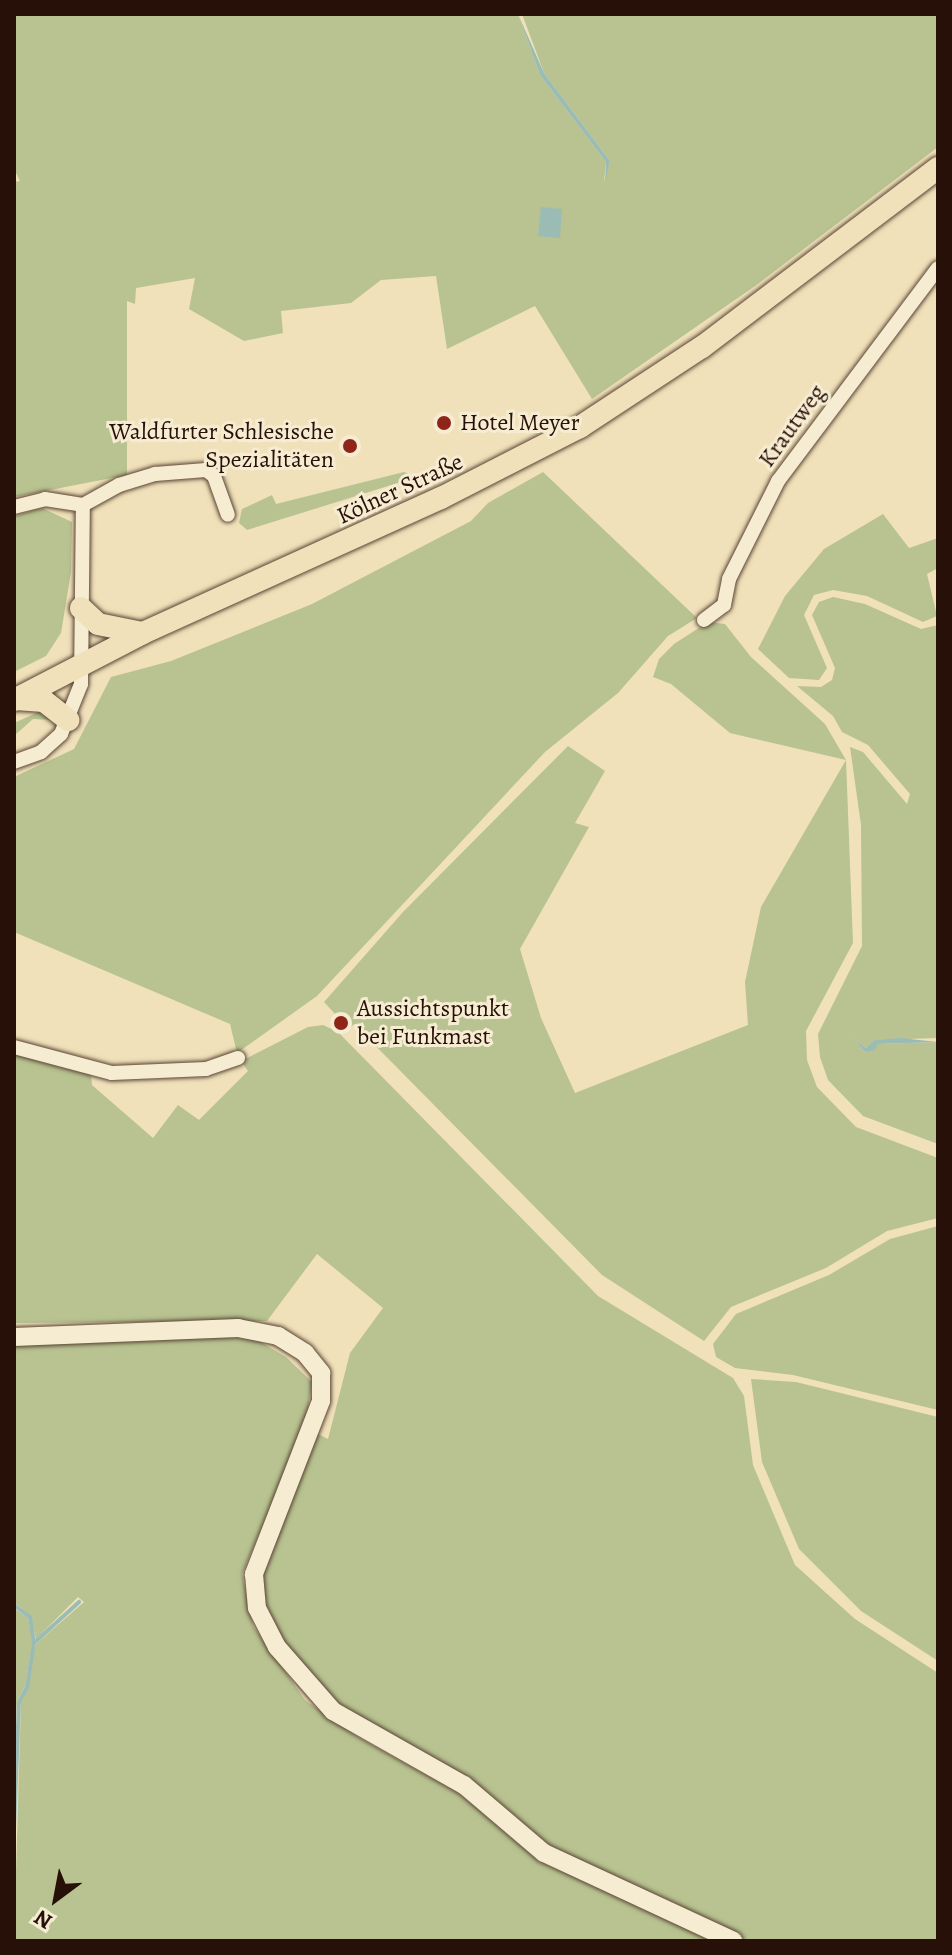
<!DOCTYPE html>
<meta charset="utf-8">
<style>
body{margin:0}
#map{position:relative;width:952px;height:1955px;overflow:hidden;background:#f0e1ba;font-family:Alegreya,serif}
div>[style]{position:absolute}
.green>*{inset:0;background:#b8c391}
.water>*{inset:0;background:#9bbcb5}
.stream>*{height:4px;margin:-2px;padding:0 2px;transform-origin:2px;border-radius:2px;background:#9bbcb5}
.roads{filter:drop-shadow(0 0 2px #594434) drop-shadow(0 0 2px #594434)}
.minor>*{height:14px;margin:-7px;padding:0 7px;transform-origin:7px;border-radius:7px;background:#f5ecd2}
.tertiary>*{height:18px;margin:-9px;padding:0 9px;transform-origin:9px;border-radius:9px;background:#f5ecd2}
.primary>*{height:22px;margin:-11px;padding:0 11px;transform-origin:11px;border-radius:11px;background:#f0e1ba}
.dots>*{width:22px;height:22px;translate:-50% -50%;box-sizing:border-box;border:4px solid #f5ecd2;border-radius:50%}
span{translate:-50% -50%;white-space:nowrap;text-align:center;line-height:1.15;-webkit-text-stroke:6px #f5ecd2;paint-order:stroke}
.poi-label{font-size:24px;color:#271007}
.left{translate:0 -50%;text-align:left}
.right{translate:-100% -50%;text-align:right}
.street-label{font-size:24px;color:#271007}
.frame{position:absolute;inset:0;border:16px solid #271007;pointer-events:none}
.north{position:absolute;left:16px;top:1859px;width:80px;height:80px;-webkit-text-stroke:6px #f5ecd2;paint-order:stroke;rotate:212deg;font-size:22px;font-weight:700;line-height:32px;text-align:center;color:#271007}
.north::after{content:'';display:block;margin:auto;width:28px;height:36px;background:#271007;clip-path:polygon(50% 0,100% 100%,50% 72%,0 100%)}
</style>
<div id="map">
<div class="green">
<div style="clip-path:polygon(14px 14px,518px 14px,540px 75px,606px 162px,604px 182px,610px 161px,544px 73px,522px 14px,938px 14px,938px 147px,755px 286px,592px 399px,535px 306px,447px 349px,436px 276px,381px 280px,351px 303px,281px 311px,283px 333px,244px 341px,189px 309px,195px 278px,136px 288px,135px 304px,127px 301px,127px 475px,14px 497px,14px 182px,20px 181px,14px 169px)"></div>
<div style="clip-path:polygon(404px 472px,417px 477px,247px 530px,239px 523px,242px 509px,272px 495px,276px 504px)"></div>
<div style="clip-path:polygon(543px 472px,697px 618px,668px 636px,618px 693px,545px 752px,317px 996px,237px 1053px,230px 1024px,14px 932px,14px 777px,74px 749px,111px 677px,171px 661px,312px 604px,471px 521px,488px 503px)"></div>
<div style="clip-path:polygon(42px 508px,72px 522px,71px 572px,61px 633px,46px 656px,14px 672px,14px 516px)"></div>
<div style="clip-path:polygon(883px 514px,909px 548px,938px 538px,938px 568px,927px 574px,937px 616px,923px 622px,867px 596px,833px 590px,814px 595px,804px 615px,827px 668px,819px 680px,789px 678px,758px 649px,785px 596px,824px 549px)"></div>
<div style="clip-path:polygon(833px 597px,865px 604px,921px 629px,938px 625px,938px 1038px,876px 1040px,866px 1048px,853px 1038px,865px 1052px,878px 1044px,938px 1042px,938px 1144px,863px 1116px,828px 1080px,820px 1057px,818px 1034px,862px 946px,861px 825px,850px 747px,863px 752px,907px 804px,910px 794px,868px 745px,842px 732px,833px 716px,797px 686px,821px 687px,832px 680px,835px 668px,812px 615px,819px 602px)"></div>
<div style="clip-path:polygon(708px 622px,725px 624px,751px 657px,825px 724px,846px 760px,853px 943px,806px 1031px,807px 1060px,817px 1087px,856px 1127px,938px 1158px,938px 1218px,887px 1231px,826px 1268px,731px 1307px,704px 1341px,602px 1275px,354px 1024px,349px 1029px,324px 1002px,403px 912px,568px 746px,605px 771px,575px 823px,589px 827px,520px 949px,541px 1018px,575px 1093px,748px 1025px,745px 982px,761px 907px,846px 760px,730px 733px,671px 684px,653px 677px,659px 659px,674px 644px)"></div>
<div style="clip-path:polygon(43px 710px,55px 720px,33px 719px,14px 736px,14px 723px)"></div>
<div style="clip-path:polygon(323px 1025px,338px 1032px,598px 1296px,733px 1378px,744px 1396px,753px 1465px,795px 1565px,855px 1619px,938px 1673px,938px 1941px,743px 1941px,578px 1866px,333px 1705px,272px 1632px,259px 1584px,316px 1433px,328px 1439px,350px 1353px,383px 1308px,317px 1254px,267px 1321px,14px 1323px,14px 1053px,91px 1075px,92px 1085px,153px 1138px,178px 1105px,199px 1120px,248px 1071px,241px 1061px,308px 1027px)"></div>
<div style="clip-path:polygon(938px 1226px,938px 1410px,793px 1375px,735px 1368px,716px 1357px,713px 1344px,736px 1314px,829px 1275px,890px 1239px)"></div>
<div style="clip-path:polygon(221px 1336px,257px 1340px,286px 1357px,312px 1382px,305px 1426px,242px 1574px,253px 1626px,305px 1700px,359px 1738px,468px 1798px,545px 1864px,717px 1941px,14px 1941px,21px 1702px,36px 1644px,84px 1602px,78px 1597px,36px 1639px,31px 1616px,14px 1602px,14px 1346px)"></div>
<div style="clip-path:polygon(751px 1379px,796px 1382px,938px 1417px,938px 1661px,861px 1611px,799px 1549px,762px 1462px)"></div>
<div style="clip-path:polygon(14px 1608px,28px 1618px,33px 1639px,25px 1686px,17px 1701px,14px 1768px)"></div>
</div>
<div class="water">
<div style="clip-path:polygon(518px 14px,544px 73px,610px 161px,605px 182px,606px 162px,540px 75px)"></div>
<div style="clip-path:polygon(541px 207px,562px 209px,560px 238px,538px 236px)"></div>
<div style="clip-path:polygon(853px 1038px,866px 1048px,875px 1040px,901px 1038px,938px 1042px,878px 1044px,875px 1050px,865px 1052px)"></div>
</div>
<div class="stream">
<div style="left:14px;top:1605px;width:20px;rotate:37deg"></div>
<div style="left:30px;top:1617px;width:25px;rotate:81deg"></div>
<div style="left:14px;top:1830px;width:128px;rotate:-87.8deg"></div>
<div style="left:19px;top:1702px;width:17px;rotate:-62deg"></div>
<div style="left:27px;top:1687px;width:45px;rotate:-81deg"></div>
<div style="left:34px;top:1643px;width:61px;rotate:-42.3deg"></div>
</div>
<div class="roads">
<div class="minor">
<div style="left:83px;top:505px;width:41px;rotate:-29.1deg"></div>
<div style="left:119px;top:485px;width:38px;rotate:-17deg"></div>
<div style="left:155px;top:474px;width:51px;rotate:-4.5deg"></div>
<div style="left:206px;top:470px;width:10px;rotate:37deg"></div>
<div style="left:214px;top:476px;width:41px;rotate:70.3deg"></div>
<div style="left:14px;top:507px;width:32px;rotate:-14deg"></div>
<div style="left:45px;top:499px;width:38px;rotate:9deg"></div>
<div style="left:704px;top:620px;width:25px;rotate:-37deg"></div>
<div style="left:724px;top:605px;width:26px;rotate:-79deg"></div>
<div style="left:729px;top:579px;width:110px;rotate:-63.4deg"></div>
<div style="left:778px;top:481px;width:266px;rotate:-53.1deg"></div>
<div style="left:14px;top:762px;width:29px;rotate:-20deg"></div>
<div style="left:41px;top:752px;width:27px;rotate:-42deg"></div>
<div style="left:61px;top:734px;width:54px;rotate:-68.2deg"></div>
<div style="left:81px;top:684px;width:179px;rotate:-89.4deg"></div>
<div style="left:14px;top:1047px;width:101px;rotate:14.9deg"></div>
<div style="left:112px;top:1073px;width:94px;rotate:-2.4deg"></div>
<div style="left:206px;top:1069px;width:34px;rotate:-19deg"></div>
</div>
<div class="tertiary">
<div style="left:14px;top:1337px;width:224px;rotate:-2.3deg"></div>
<div style="left:238px;top:1328px;width:41px;rotate:11.3deg"></div>
<div style="left:278px;top:1336px;width:32px;rotate:32deg"></div>
<div style="left:305px;top:1353px;width:26px;rotate:51deg"></div>
<div style="left:321px;top:1373px;width:28px;rotate:90deg"></div>
<div style="left:321px;top:1401px;width:186px;rotate:111.2deg"></div>
<div style="left:254px;top:1574px;width:34px;rotate:85deg"></div>
<div style="left:257px;top:1608px;width:44px;rotate:62.9deg"></div>
<div style="left:277px;top:1647px;width:85px;rotate:48.8deg"></div>
<div style="left:333px;top:1711px;width:150px;rotate:29.5deg"></div>
<div style="left:464px;top:1785px;width:105px;rotate:40.4deg"></div>
<div style="left:544px;top:1853px;width:209px;rotate:24.9deg"></div>
</div>
<div class="primary">
<div style="left:81px;top:608px;width:23px;rotate:43deg"></div>
<div style="left:98px;top:624px;width:45px;rotate:11.6deg"></div>
<div style="left:16px;top:699px;width:28px;rotate:4deg"></div>
<div style="left:44px;top:701px;width:31px;rotate:38deg"></div>
<div style="left:14px;top:700px;width:145px;rotate:-27.4deg"></div>
<div style="left:143px;top:633px;width:327px;rotate:-24.4deg"></div>
<div style="left:441px;top:498px;width:156px;rotate:-27.1deg"></div>
<div style="left:580px;top:427px;width:146px;rotate:-33.3deg"></div>
<div style="left:702px;top:347px;width:296px;rotate:-37.2deg"></div>
</div>
</div>
<div class="dots">
<div style="left:444px;top:423px;background:#8f2418"></div>
<div style="left:350px;top:446px;background:#8f2418"></div>
<div style="left:341px;top:1023px;background:#8f2418"></div>
</div>
<div class="poi-label">
<span class="left" style="left:460px;top:423px">Hotel Meyer</span>
<span class="right" style="left:334px;top:446px">Waldfurter Schlesische<br>Spezialitäten</span>
<span class="left" style="left:357px;top:1023px">Aussichtspunkt<br>bei Funkmast</span>
</div>
<div class="street-label">
<span style="left:792px;top:426px;rotate:-54deg">Krautweg</span>
<span style="left:400px;top:489px;rotate:-25deg">Kölner Straße</span>
</div>
<div class="frame"></div>
<div class="north">N</div>
</div>
